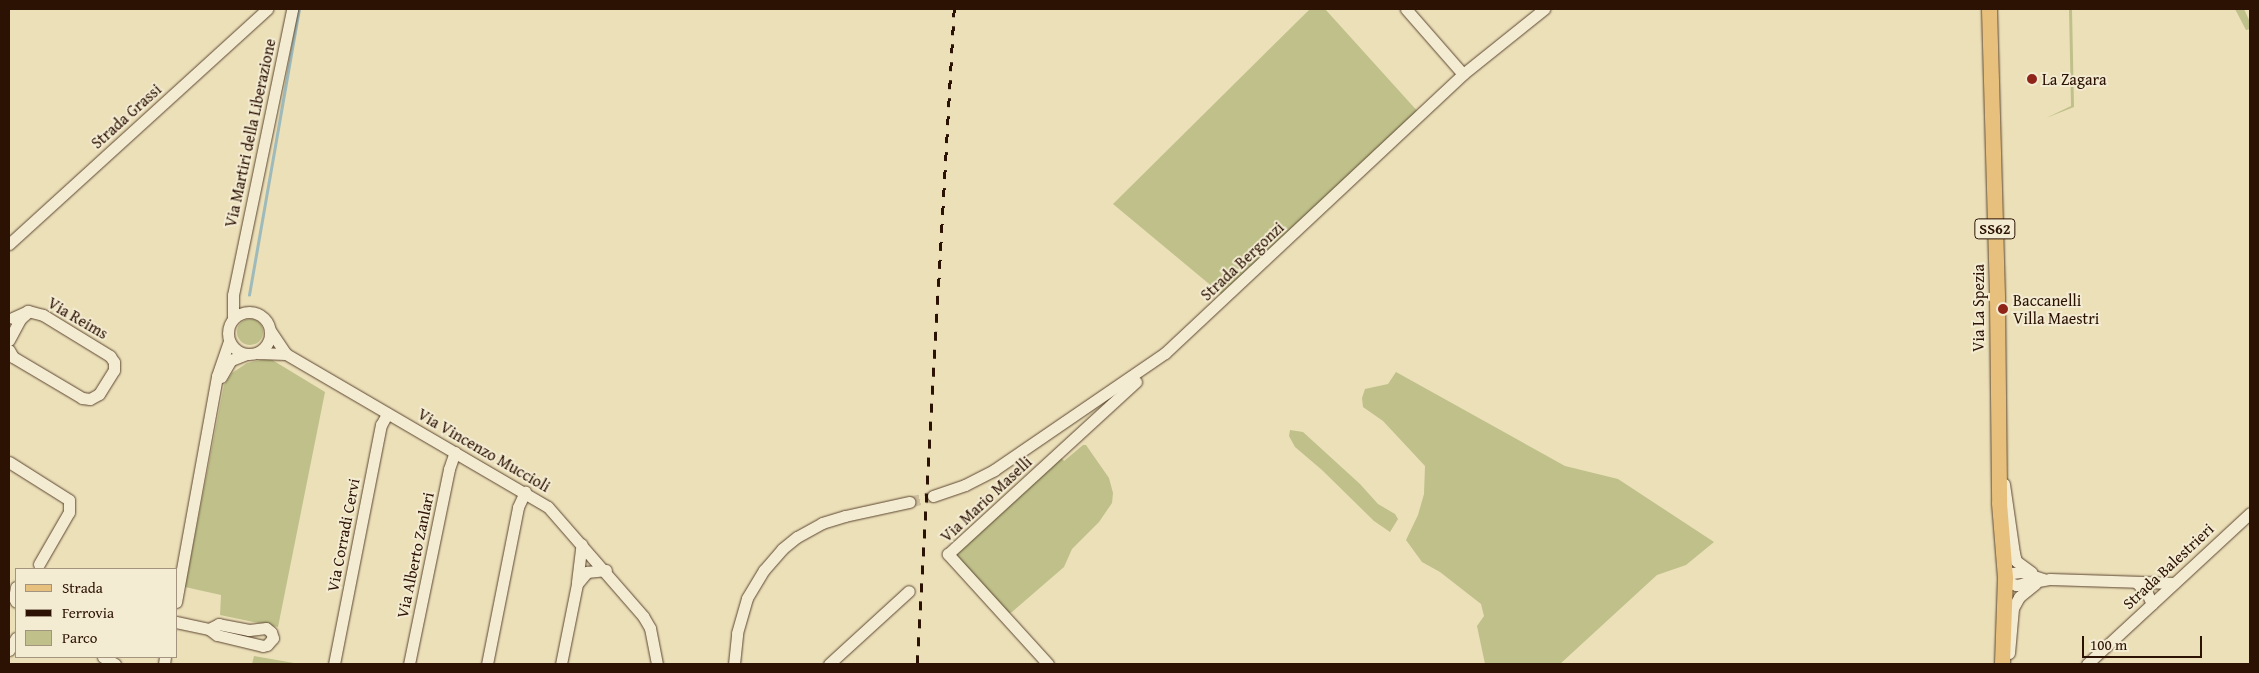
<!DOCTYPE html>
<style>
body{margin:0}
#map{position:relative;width:2259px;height:673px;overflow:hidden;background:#ece0b9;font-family:"Gentium Book Plus",serif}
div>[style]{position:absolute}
.green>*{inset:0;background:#bfc08a}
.round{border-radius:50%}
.stream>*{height:2.5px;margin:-1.25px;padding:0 1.25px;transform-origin:1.25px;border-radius:1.25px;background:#9fbabb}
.minor-tunnel>*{height:11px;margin-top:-5.5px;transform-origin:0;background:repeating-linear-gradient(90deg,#cfc19e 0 11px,transparent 0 16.5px)}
.roads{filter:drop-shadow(0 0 1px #5c4630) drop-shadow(0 0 1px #5c4630)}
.minor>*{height:11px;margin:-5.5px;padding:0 5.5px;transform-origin:5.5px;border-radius:5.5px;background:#f3ebd2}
.minor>.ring{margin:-5.5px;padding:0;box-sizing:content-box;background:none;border:11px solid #f3ebd2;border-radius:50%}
.major>*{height:15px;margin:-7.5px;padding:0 7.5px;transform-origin:7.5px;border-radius:7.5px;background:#e6c07c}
.rail>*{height:2.5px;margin-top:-1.25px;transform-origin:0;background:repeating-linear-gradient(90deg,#2c1203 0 9px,transparent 0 18px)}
.dots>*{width:14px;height:14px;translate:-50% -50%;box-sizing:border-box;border:2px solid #f3ebd2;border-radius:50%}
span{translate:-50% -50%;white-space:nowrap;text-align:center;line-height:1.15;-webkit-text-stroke:4px #f3ebd2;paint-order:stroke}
.shield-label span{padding:1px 4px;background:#f3ebd2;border:1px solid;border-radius:4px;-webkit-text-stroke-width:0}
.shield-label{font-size:15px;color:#2c1203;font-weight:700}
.poi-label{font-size:16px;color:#2c1203}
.left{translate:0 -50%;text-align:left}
.street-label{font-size:16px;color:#2c1203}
.frame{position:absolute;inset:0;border:10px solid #2c1203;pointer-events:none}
.legend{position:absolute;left:15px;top:568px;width:162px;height:90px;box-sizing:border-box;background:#f3ebd2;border:1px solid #a3947f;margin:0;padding:6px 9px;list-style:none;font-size:15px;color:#2c1203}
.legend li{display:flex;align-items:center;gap:10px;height:25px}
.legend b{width:25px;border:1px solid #a3947f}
.scale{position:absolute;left:2082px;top:636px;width:120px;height:22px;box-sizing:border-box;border:2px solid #2c1203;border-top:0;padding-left:6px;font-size:15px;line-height:18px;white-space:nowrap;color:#2c1203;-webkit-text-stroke:4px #f3ebd2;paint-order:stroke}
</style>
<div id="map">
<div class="green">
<div style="clip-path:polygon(1310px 9px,1325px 9px,1420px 114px,1226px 298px,1113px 204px)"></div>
<div style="clip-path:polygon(2069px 9px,2072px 9px,2074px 107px,2046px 118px,2071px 106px)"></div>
<div style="clip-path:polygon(2235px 9px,2244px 9px,2250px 22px,2250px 29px,2246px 30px)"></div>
<div class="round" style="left:237px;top:319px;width:26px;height:26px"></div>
<div style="clip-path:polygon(269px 358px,325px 392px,278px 627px,220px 615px,221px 595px,185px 587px,224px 385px,232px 373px,247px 363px)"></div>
<div style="clip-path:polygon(1396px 372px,1565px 466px,1618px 479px,1714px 542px,1686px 565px,1657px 575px,1560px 664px,1485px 664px,1477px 626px,1484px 616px,1481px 604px,1440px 572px,1422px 562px,1406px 540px,1418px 515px,1424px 494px,1425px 466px,1383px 421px,1363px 407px,1362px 398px,1365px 389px,1388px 384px)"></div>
<div style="clip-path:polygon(1290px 430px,1303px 432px,1360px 484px,1378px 504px,1395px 514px,1398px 519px,1390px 532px,1374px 521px,1322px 470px,1295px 447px,1289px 436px)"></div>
<div style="clip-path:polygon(1083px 445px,1086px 445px,1109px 478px,1113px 493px,1112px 503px,1099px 522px,1072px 549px,1064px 567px,1012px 612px,1006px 614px,952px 554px,1060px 456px,1064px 461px)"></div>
<div style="clip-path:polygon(254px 656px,294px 663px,295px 664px,252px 664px)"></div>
</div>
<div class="stream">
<div style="left:249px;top:295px;width:290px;rotate:-80.1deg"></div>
</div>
<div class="minor-tunnel">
<div style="left:909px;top:502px;width:25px;rotate:-14deg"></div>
</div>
<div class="roads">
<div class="minor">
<div style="left:1406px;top:9px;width:86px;rotate:48.8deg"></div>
<div style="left:9px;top:244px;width:349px;rotate:-42.3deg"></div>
<div class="ring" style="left:228px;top:312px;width:31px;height:31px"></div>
<div style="left:233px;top:318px;width:23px;rotate:-90deg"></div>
<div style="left:233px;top:295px;width:292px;rotate:-78.3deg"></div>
<div style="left:9px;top:340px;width:24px;rotate:-62deg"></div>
<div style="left:20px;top:319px;width:9px;rotate:-41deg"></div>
<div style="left:9px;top:350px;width:8px;rotate:60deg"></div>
<div style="left:13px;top:357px;width:80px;rotate:30.7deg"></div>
<div style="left:82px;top:398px;width:8px;rotate:7deg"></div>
<div style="left:90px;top:399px;width:10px;rotate:-29deg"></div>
<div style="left:99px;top:394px;width:28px;rotate:-58deg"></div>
<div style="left:114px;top:370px;width:8px;rotate:-90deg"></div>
<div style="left:114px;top:362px;width:7px;rotate:-124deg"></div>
<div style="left:110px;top:356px;width:79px;rotate:-148.5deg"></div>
<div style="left:43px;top:315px;width:16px;rotate:-165deg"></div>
<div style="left:28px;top:311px;width:17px;rotate:156deg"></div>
<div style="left:257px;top:353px;width:29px;rotate:2deg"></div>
<div style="left:286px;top:354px;width:27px;rotate:-124deg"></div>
<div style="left:286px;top:354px;width:303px;rotate:30.3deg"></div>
<div style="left:548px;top:507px;width:145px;rotate:48.9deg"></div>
<div style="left:643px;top:616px;width:14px;rotate:60deg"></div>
<div style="left:650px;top:628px;width:37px;rotate:79deg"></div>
<div style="left:221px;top:377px;width:20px;rotate:-60deg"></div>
<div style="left:231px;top:360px;width:17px;rotate:-21deg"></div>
<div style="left:9px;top:462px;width:71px;rotate:32.3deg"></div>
<div style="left:69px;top:500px;width:12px;rotate:90deg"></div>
<div style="left:69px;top:512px;width:60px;rotate:120deg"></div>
<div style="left:2004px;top:484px;width:70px;rotate:81.8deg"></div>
<div style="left:2014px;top:553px;width:8px;rotate:76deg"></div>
<div style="left:2016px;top:561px;width:19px;rotate:36deg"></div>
<div style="left:933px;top:496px;width:34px;rotate:-19deg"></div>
<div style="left:965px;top:485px;width:33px;rotate:-27deg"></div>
<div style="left:994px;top:470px;width:207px;rotate:-34.4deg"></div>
<div style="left:1165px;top:353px;width:408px;rotate:-43.1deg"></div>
<div style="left:1463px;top:74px;width:104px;rotate:-38.7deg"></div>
<div style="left:2043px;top:579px;width:22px;rotate:-162deg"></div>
<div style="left:2022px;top:572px;width:10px;rotate:174deg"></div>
<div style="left:2012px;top:573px;width:8px;rotate:150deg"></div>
<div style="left:2005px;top:577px;width:6px;rotate:59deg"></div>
<div style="left:2008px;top:582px;width:9px;rotate:21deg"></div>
<div style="left:2016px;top:585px;width:35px;rotate:-10deg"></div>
<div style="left:2050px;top:579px;width:124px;rotate:1.8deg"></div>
<div style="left:577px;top:582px;width:38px;rotate:-83deg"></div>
<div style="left:2137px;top:583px;width:14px;rotate:45deg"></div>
<div style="left:2147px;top:593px;width:12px;rotate:66deg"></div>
<div style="left:16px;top:587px;width:11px;rotate:100deg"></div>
<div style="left:14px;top:598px;width:4px;rotate:63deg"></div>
<div style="left:176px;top:602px;width:230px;rotate:-79.7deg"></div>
<div style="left:217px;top:376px;width:37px;rotate:-71deg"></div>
<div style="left:176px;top:622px;width:34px;rotate:12deg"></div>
<div style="left:209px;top:629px;width:10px;rotate:37deg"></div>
<div style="left:217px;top:635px;width:47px;rotate:13.4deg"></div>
<div style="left:263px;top:646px;width:4px;rotate:-14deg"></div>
<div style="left:267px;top:645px;width:9px;rotate:-49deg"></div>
<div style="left:273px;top:638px;width:6px;rotate:-108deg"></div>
<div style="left:271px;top:632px;width:6px;rotate:-141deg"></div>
<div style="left:266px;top:628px;width:17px;rotate:173deg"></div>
<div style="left:249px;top:630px;width:31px;rotate:-169deg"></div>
<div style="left:219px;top:624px;width:11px;rotate:153deg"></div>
<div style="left:9px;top:650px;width:14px;rotate:-60deg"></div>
<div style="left:2009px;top:653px;width:45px;rotate:-84.9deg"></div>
<div style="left:2013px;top:608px;width:13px;rotate:-61deg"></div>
<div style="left:2019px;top:597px;width:21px;rotate:-39deg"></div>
<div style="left:103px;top:657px;width:14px;rotate:30deg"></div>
<div style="left:164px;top:664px;width:7px;rotate:-82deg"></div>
<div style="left:334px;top:664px;width:244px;rotate:-78.9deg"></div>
<div style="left:381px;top:425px;width:13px;rotate:-61deg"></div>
<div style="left:409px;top:664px;width:199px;rotate:-78.4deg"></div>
<div style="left:449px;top:469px;width:18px;rotate:-71deg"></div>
<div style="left:487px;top:664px;width:160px;rotate:-78.8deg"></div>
<div style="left:518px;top:507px;width:17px;rotate:-65deg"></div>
<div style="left:561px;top:664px;width:82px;rotate:-78.7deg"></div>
<div style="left:577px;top:584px;width:16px;rotate:-50deg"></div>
<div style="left:587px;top:572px;width:19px;rotate:-6deg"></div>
<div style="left:734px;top:664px;width:31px;rotate:-84deg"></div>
<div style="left:737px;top:633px;width:36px;rotate:-74deg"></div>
<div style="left:747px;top:598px;width:33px;rotate:-59deg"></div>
<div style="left:764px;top:570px;width:28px;rotate:-49deg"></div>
<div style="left:782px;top:549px;width:19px;rotate:-39deg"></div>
<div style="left:797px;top:537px;width:29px;rotate:-29deg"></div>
<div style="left:822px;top:523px;width:24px;rotate:-17deg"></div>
<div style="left:845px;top:516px;width:66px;rotate:-12.3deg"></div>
<div style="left:829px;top:664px;width:108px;rotate:-42.4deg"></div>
<div style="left:1048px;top:664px;width:149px;rotate:-132.3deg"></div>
<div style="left:948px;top:554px;width:255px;rotate:-42.5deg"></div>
<div style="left:2087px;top:664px;width:222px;rotate:-42.8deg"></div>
</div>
<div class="major">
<div style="left:1989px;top:9px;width:290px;rotate:88.4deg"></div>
<div style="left:1997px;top:299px;width:204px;rotate:89.4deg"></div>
<div style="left:1999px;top:503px;width:74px;rotate:85.4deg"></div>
<div style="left:2005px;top:577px;width:87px;rotate:92deg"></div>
</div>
</div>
<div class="rail">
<div style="left:917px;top:664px;width:656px;rotate:-86.77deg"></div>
</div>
<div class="dots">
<div style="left:2032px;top:79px;background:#8f2418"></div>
<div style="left:2003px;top:309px;background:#8f2418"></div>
</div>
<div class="shield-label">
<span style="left:1995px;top:229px">SS62</span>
</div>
<div class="poi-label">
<span class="left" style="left:2042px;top:79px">La Zagara</span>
<span class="left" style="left:2013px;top:309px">Baccanelli<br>Villa Maestri</span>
</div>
<div class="street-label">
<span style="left:126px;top:116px;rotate:-42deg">Strada Grassi</span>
<span style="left:250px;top:133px;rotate:-78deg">Via Martiri della Liberazione</span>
<span style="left:1242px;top:261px;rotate:-43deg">Strada Bergonzi</span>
<span style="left:1978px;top:308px;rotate:-90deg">Via La Spezia</span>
<span style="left:78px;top:318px;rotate:30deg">Via Reims</span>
<span style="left:484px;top:450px;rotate:30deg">Via Vincenzo Muccioli</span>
<span style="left:986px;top:499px;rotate:-43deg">Via Mario Maselli</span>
<span style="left:343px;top:535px;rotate:-79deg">Via Corradi Cervi</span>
<span style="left:415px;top:555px;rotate:-78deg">Via Alberto Zanlari</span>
<span style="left:2168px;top:566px;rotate:-43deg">Strada Balestrieri</span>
</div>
<div class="frame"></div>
<ul class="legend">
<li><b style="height:6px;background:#e6c07c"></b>Strada</li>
<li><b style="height:6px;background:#2c1203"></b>Ferrovia</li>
<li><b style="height:14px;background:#bfc08a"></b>Parco</li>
</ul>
<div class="scale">100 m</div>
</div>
